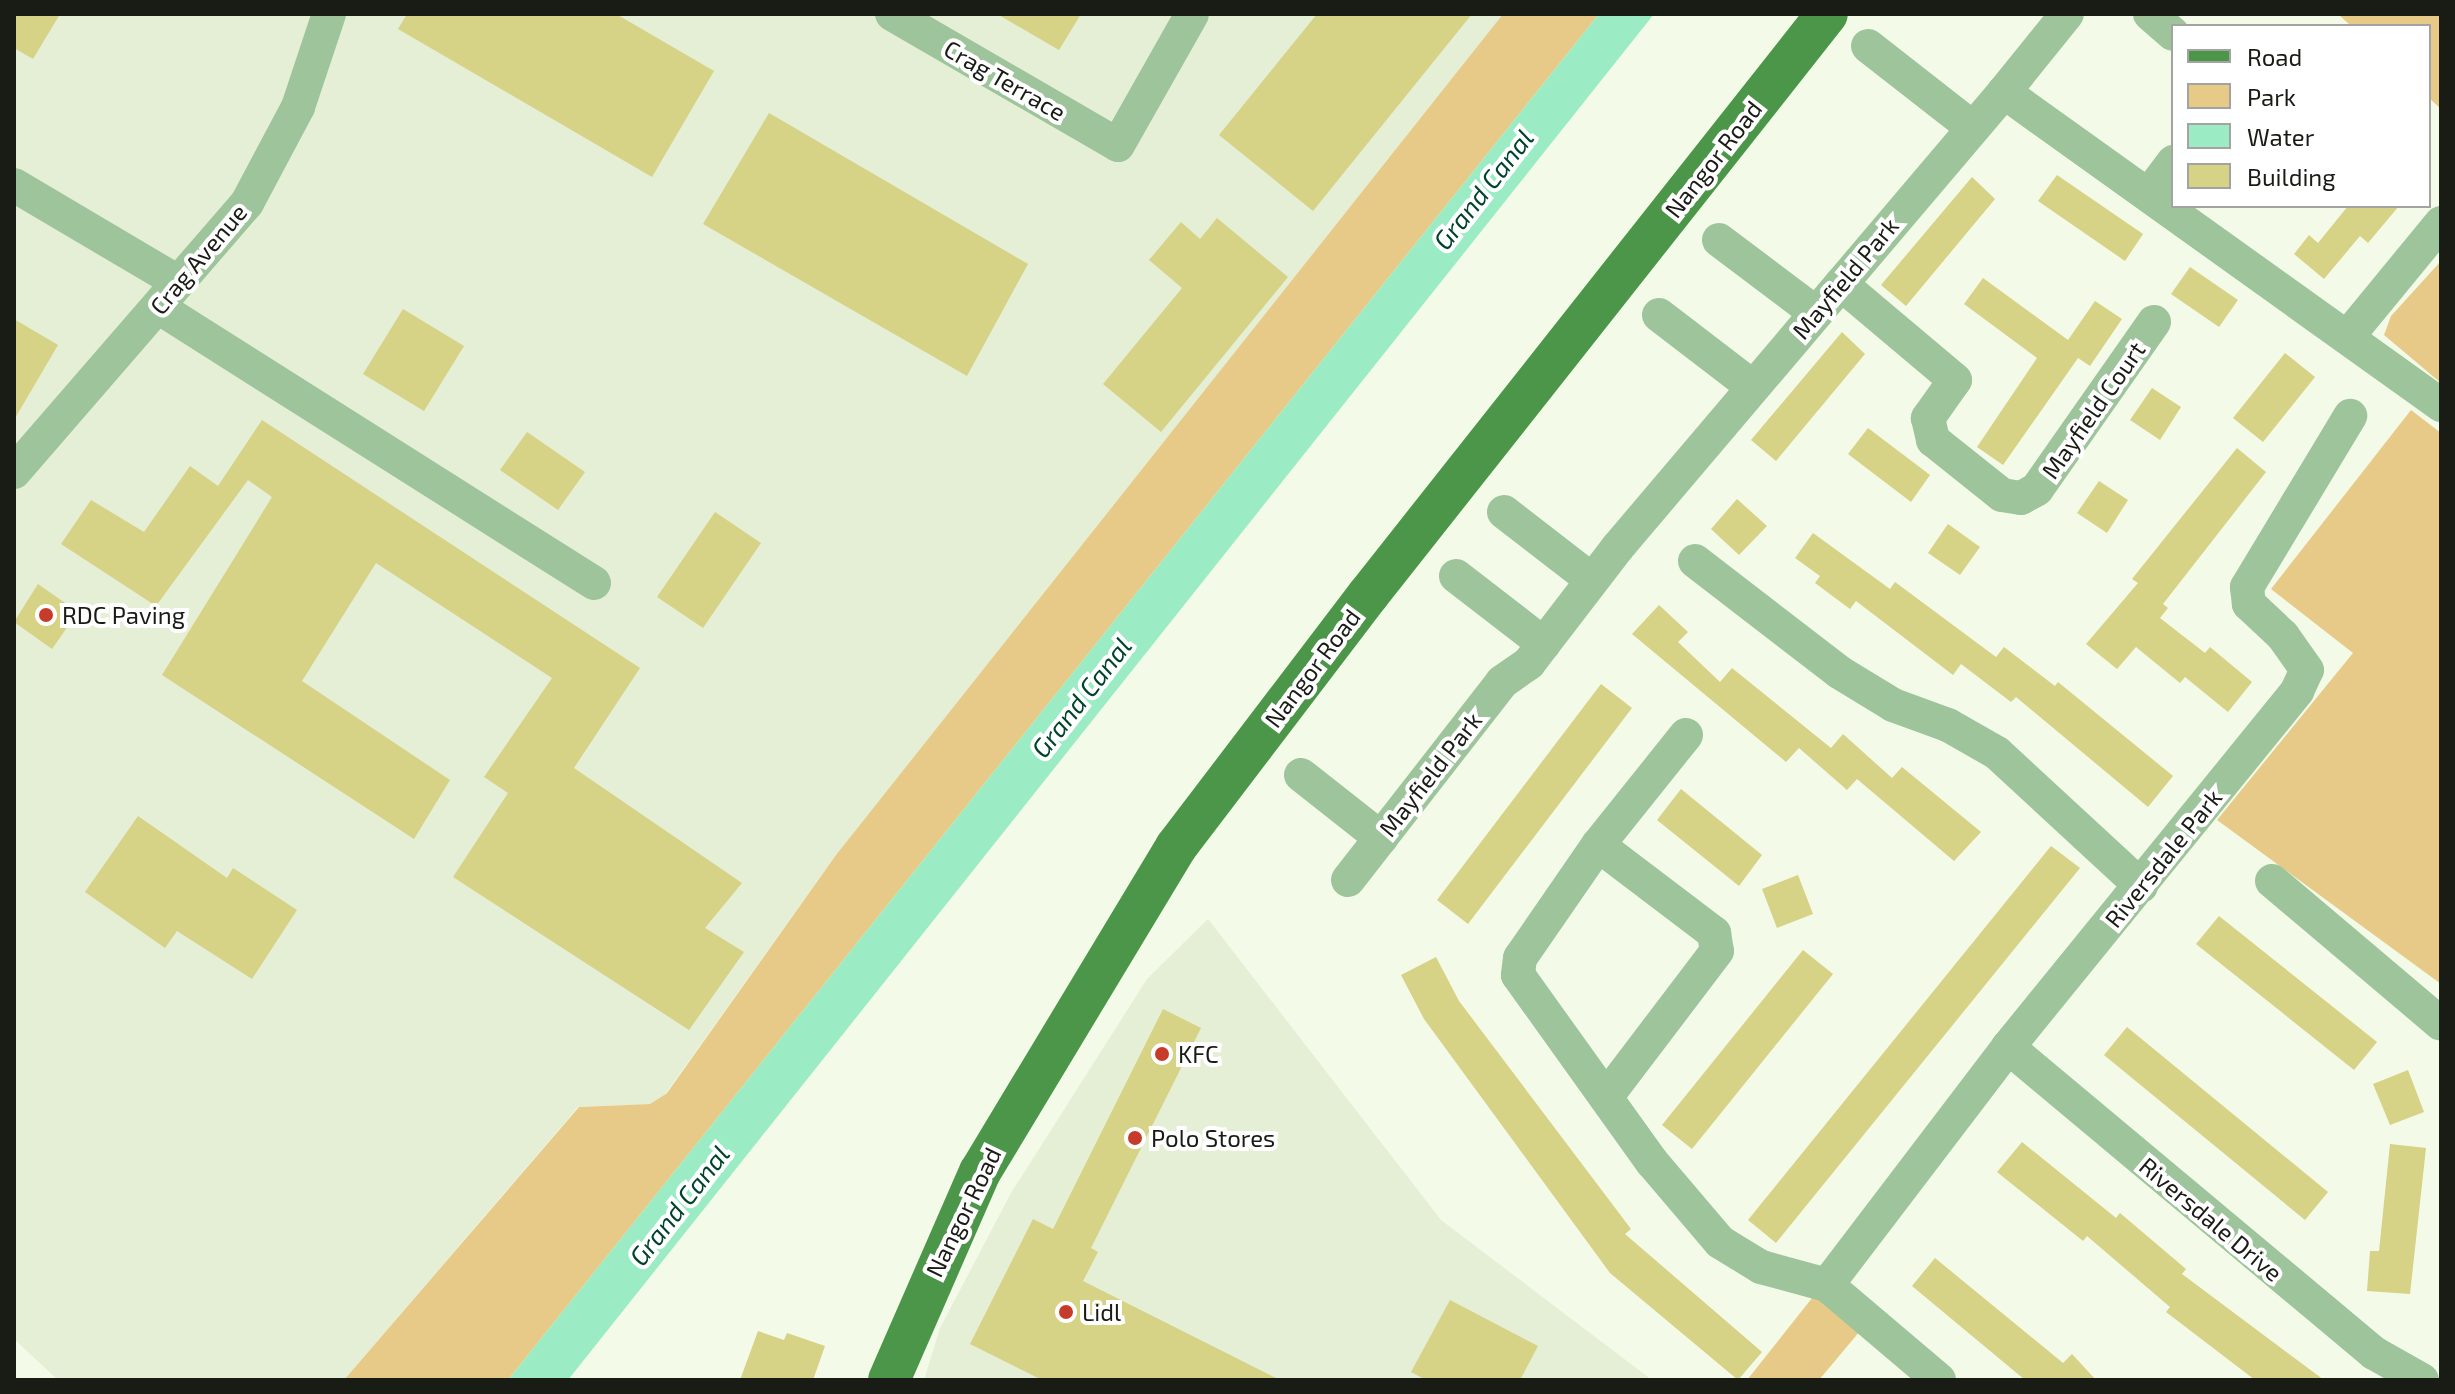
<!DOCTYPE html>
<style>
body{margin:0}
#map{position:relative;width:2455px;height:1394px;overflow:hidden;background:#f3fae8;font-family:"Exo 2",sans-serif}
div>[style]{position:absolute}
.built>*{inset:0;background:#e5efd6}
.green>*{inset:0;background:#e8ca88}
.water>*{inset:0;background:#9becc4}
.building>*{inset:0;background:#d6d286}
.minor>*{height:34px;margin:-17px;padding:0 17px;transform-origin:17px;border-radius:17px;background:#9dc49a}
.major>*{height:42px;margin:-21px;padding:0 21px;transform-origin:21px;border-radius:21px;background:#4c9649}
.dots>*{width:22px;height:22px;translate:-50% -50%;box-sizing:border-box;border:4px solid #fff;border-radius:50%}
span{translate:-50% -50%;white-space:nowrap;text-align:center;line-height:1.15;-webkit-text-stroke:8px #fff;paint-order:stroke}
.street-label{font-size:24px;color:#191b15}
.poi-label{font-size:24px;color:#191b15}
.left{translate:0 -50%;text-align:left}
.water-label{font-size:26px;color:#00442b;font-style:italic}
.frame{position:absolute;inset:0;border:16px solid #191b15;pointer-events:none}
.legend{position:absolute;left:2171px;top:24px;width:260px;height:184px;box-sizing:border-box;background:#fff;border:2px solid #a3a4a1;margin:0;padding:10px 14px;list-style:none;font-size:24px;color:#191b15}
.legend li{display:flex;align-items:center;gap:16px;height:40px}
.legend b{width:40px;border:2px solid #a3a4a1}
</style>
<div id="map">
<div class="built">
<div style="clip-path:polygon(14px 14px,1503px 14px,836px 855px,666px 1093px,650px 1104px,578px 1107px,344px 1380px,58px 1380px,14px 1339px)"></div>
<div style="clip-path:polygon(1208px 919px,1441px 1220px,1652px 1380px,924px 1380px,940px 1328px,1011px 1193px,1147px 979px)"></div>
</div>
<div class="green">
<div style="clip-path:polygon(1503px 14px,1599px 14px,508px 1380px,344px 1380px,579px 1107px,650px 1104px,667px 1093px,836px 855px)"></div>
<div style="clip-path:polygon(2338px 14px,2441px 14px,2441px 109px,2429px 98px,2429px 26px,2351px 26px)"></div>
<div style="clip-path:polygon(2441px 261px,2441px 383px,2384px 335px,2391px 316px)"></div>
<div style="clip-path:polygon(2411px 410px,2441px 433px,2441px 984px,2217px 820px,2353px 653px,2271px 589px)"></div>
<div style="clip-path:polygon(1816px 1293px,1860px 1331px,1819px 1380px,1747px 1380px)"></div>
</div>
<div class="water">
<div style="clip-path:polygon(1599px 14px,1654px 14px,568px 1380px,508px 1380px)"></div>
</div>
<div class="building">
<div style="clip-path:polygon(14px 14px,60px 14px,33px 59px,14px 48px)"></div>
<div style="clip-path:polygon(407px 14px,616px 14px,714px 71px,652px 177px,398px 29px)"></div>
<div style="clip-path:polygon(997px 14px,1081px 14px,1059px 50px)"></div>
<div style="clip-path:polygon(1317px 14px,1472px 14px,1313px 211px,1219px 135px)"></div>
<div style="clip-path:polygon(769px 113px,1028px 264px,967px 376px,703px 224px)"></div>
<div style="clip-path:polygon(2057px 175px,2143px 234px,2125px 261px,2038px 201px)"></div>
<div style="clip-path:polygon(1972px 177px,1995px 199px,1906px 306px,1881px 285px)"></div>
<div style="clip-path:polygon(2348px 206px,2399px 206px,2368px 243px,2360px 236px,2324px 279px,2294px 254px,2309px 235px,2318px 243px)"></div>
<div style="clip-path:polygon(1217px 218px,1288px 277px,1161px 432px,1103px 384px,1182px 288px,1149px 260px,1181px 222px,1200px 239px)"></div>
<div style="clip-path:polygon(2190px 267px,2238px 300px,2219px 327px,2171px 294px)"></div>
<div style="clip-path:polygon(1983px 278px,2068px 340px,2095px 301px,2122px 319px,2090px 366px,2078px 358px,2003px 465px,1977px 447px,2037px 358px,1964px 304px)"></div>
<div style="clip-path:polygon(403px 309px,464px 346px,424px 411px,363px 374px)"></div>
<div style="clip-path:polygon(14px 319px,58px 345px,14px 420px)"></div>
<div style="clip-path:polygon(1842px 332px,1865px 354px,1776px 461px,1751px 440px)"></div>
<div style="clip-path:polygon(2285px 353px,2315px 377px,2263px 442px,2233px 418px)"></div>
<div style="clip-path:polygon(2152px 388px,2181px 407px,2160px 440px,2130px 420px)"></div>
<div style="clip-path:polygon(262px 420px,640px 668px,574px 768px,742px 883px,705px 928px,744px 952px,689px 1030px,453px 877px,508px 793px,484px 777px,552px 678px,376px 563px,302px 681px,450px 780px,414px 839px,162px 675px,272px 497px,248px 480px,156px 606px,61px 544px,91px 500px,144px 532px,190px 466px,218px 486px)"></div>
<div style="clip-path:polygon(1868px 428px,1930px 475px,1911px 502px,1848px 454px)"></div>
<div style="clip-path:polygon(527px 432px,585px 472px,558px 510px,500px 470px)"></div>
<div style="clip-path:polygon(2237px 448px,2266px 472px,2163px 604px,2168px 608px,2160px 618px,2205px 653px,2210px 647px,2252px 682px,2228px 712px,2185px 677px,2180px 683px,2136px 647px,2117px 669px,2086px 644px,2138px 583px,2132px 579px)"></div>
<div style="clip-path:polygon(2099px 481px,2128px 500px,2107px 533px,2077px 513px)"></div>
<div style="clip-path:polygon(1737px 499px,1767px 526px,1739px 555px,1711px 529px)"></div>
<div style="clip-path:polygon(715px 512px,761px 543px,703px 628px,657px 597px)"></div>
<div style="clip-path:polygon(1948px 524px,1980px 547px,1960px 575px,1928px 553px)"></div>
<div style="clip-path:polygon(1813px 533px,1890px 589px,1895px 582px,1996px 657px,2004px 647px,2055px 686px,2058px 682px,2173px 776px,2148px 807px,2016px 697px,2011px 702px,1961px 664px,1953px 675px,1856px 601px,1850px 609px,1815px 583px,1820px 576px,1795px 558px)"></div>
<div style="clip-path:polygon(38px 584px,78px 612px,52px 649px,14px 622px)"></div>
<div style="clip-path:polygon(1659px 605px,1688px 632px,1678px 642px,1720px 682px,1732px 668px,1831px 748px,1843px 734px,1892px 778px,1902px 767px,1981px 832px,1954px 861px,1857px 779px,1847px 790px,1799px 748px,1786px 762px,1632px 634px)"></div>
<div style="clip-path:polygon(1601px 684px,1632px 708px,1468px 924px,1437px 900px)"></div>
<div style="clip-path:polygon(1681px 789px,1762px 855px,1739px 886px,1657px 820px)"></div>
<div style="clip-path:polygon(138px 816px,227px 878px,233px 868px,297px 910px,252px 979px,177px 931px,165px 948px,85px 892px)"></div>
<div style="clip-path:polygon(2051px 846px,2080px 868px,1776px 1243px,1748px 1220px)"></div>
<div style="clip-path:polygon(1798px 875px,1813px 914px,1777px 928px,1762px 889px)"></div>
<div style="clip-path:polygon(2219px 916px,2377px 1042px,2354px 1070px,2196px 944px)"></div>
<div style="clip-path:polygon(1803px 950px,1833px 974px,1692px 1149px,1662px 1125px)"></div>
<div style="clip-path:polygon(1436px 957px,1459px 1001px,1631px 1229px,1625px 1234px,1762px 1352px,1738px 1380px,1610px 1273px,1424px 1019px,1401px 975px)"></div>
<div style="clip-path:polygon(1163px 1009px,1201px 1028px,1091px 1248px,1098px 1252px,1083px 1281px,1280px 1380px,1042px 1380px,970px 1344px,1033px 1219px,1053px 1229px)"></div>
<div style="clip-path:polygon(2127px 1027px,2328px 1192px,2305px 1220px,2104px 1055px)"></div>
<div style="clip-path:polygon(2408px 1070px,2424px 1112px,2390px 1125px,2373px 1084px)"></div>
<div style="clip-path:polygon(2022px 1142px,2116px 1218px,2120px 1213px,2186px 1269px,2182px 1274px,2324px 1380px,2255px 1380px,2166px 1312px,2170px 1307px,2087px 1236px,2083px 1241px,1997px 1172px)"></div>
<div style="clip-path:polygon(2390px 1144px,2426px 1148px,2410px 1294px,2367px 1291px,2370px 1251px,2379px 1251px)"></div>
<div style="clip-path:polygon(1935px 1258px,2063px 1363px,2072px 1354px,2096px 1380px,2025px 1380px,1912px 1286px)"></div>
<div style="clip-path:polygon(1450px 1300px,1538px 1346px,1520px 1380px,1426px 1380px,1411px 1372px)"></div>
<div style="clip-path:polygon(758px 1331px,784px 1340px,787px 1333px,825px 1346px,813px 1380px,740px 1380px)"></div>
</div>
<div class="minor">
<div style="left:892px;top:14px;width:261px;rotate:30.1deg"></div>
<div style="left:1118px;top:145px;width:150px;rotate:-60.5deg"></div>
<div style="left:2150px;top:14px;width:30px;rotate:41deg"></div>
<div style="left:1868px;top:46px;width:133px;rotate:38deg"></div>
<div style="left:2004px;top:92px;width:100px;rotate:-51.1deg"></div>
<div style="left:14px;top:185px;width:191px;rotate:30.6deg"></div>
<div style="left:2150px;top:193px;width:39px;rotate:-53deg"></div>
<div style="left:1719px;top:240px;width:121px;rotate:37deg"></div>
<div style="left:1841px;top:284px;width:149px;rotate:40.1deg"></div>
<div style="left:1955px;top:380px;width:47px;rotate:125.4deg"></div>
<div style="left:1928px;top:418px;width:23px;rotate:77deg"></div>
<div style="left:1933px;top:440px;width:88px;rotate:38.6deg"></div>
<div style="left:2002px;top:495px;width:19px;rotate:9deg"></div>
<div style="left:2021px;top:498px;width:18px;rotate:-29deg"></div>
<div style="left:2037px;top:489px;width:204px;rotate:-55deg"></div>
<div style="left:158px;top:307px;width:516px;rotate:32.33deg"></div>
<div style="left:1659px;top:315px;width:118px;rotate:37.5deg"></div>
<div style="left:2349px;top:335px;width:145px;rotate:-50.6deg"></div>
<div style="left:14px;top:472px;width:356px;rotate:-49.1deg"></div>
<div style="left:247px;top:203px;width:109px;rotate:-62deg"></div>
<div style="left:298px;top:107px;width:98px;rotate:-71.6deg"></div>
<div style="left:1504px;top:512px;width:111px;rotate:37.7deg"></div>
<div style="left:1695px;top:561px;width:182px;rotate:37.6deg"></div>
<div style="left:1839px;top:672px;width:63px;rotate:31.4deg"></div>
<div style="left:1893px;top:705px;width:59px;rotate:20deg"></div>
<div style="left:1948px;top:725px;width:56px;rotate:29.7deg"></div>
<div style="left:1997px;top:753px;width:196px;rotate:42.7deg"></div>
<div style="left:1456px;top:576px;width:111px;rotate:37.7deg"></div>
<div style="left:1686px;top:735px;width:141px;rotate:128.7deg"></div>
<div style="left:1598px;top:845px;width:137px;rotate:124.6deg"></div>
<div style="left:1520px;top:958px;width:17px;rotate:97deg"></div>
<div style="left:1518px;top:975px;width:230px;rotate:54.4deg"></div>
<div style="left:1652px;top:1162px;width:105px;rotate:49.6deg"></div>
<div style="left:1720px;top:1242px;width:48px;rotate:31.4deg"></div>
<div style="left:1761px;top:1267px;width:68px;rotate:15.3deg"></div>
<div style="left:1827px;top:1285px;width:147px;rotate:40.3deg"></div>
<div style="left:1301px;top:775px;width:102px;rotate:38.2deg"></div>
<div style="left:1598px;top:845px;width:146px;rotate:37.2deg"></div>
<div style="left:1714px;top:933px;width:18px;rotate:81deg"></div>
<div style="left:1717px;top:951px;width:183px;rotate:127.2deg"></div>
<div style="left:1348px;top:880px;width:251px;rotate:-52.1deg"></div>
<div style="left:1502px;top:682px;width:33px;rotate:-35deg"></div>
<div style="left:1529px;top:663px;width:146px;rotate:-52.5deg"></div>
<div style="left:1618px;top:547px;width:597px;rotate:-49.69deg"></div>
<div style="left:2004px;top:92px;width:538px;rotate:35.61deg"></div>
<div style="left:2272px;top:881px;width:221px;rotate:40.2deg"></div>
<div style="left:2008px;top:1047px;width:477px;rotate:39.9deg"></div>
<div style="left:2374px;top:1353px;width:55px;rotate:29.4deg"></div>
<div style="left:1827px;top:1285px;width:299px;rotate:-52.7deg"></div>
<div style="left:2008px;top:1047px;width:459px;rotate:-50.9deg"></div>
<div style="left:2297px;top:691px;width:23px;rotate:-65deg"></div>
<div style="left:2307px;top:670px;width:42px;rotate:-125.2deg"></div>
<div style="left:2283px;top:636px;width:47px;rotate:-136.7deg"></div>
<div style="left:2249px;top:604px;width:17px;rotate:-97deg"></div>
<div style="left:2247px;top:587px;width:200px;rotate:-58.9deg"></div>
</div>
<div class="major">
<div style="left:889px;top:1380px;width:227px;rotate:-66.4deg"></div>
<div style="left:980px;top:1172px;width:380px;rotate:-58.9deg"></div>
<div style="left:1176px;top:847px;width:317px;rotate:-52.7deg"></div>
<div style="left:1368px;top:595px;width:740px;rotate:-51.69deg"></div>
</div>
<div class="dots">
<div style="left:46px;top:615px;background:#c73b2a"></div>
<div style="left:1162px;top:1054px;background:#c73b2a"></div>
<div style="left:1135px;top:1138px;background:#c73b2a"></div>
<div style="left:1066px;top:1312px;background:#c73b2a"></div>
</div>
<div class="street-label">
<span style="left:1005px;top:80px;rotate:30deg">Crag Terrace</span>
<span style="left:1713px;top:159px;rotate:-52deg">Nangor Road</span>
<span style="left:198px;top:259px;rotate:-50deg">Crag Avenue</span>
<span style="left:1845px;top:278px;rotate:-50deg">Mayfield Park</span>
<span style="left:2093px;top:410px;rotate:-55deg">Mayfield Court</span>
<span style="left:1312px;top:668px;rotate:-53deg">Nangor Road</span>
<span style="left:1430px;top:774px;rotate:-52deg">Mayfield Park</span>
<span style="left:2163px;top:858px;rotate:-51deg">Riversdale Park</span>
<span style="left:963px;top:1212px;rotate:-64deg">Nangor Road</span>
<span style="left:2211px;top:1219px;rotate:40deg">Riversdale Drive</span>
</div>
<div class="poi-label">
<span class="left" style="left:62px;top:615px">RDC Paving</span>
<span class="left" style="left:1178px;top:1054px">KFC</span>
<span class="left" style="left:1151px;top:1138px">Polo Stores</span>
<span class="left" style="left:1082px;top:1312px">Lidl</span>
</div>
<div class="water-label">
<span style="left:1483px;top:189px;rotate:-52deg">Grand Canal</span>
<span style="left:1081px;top:697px;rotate:-52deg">Grand Canal</span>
<span style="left:679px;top:1205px;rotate:-52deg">Grand Canal</span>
</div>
<div class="frame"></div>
<ul class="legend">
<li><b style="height:10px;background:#4c9649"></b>Road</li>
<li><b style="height:22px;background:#e8ca88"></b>Park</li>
<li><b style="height:22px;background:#9becc4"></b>Water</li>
<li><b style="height:22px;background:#d6d286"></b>Building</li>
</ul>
</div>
